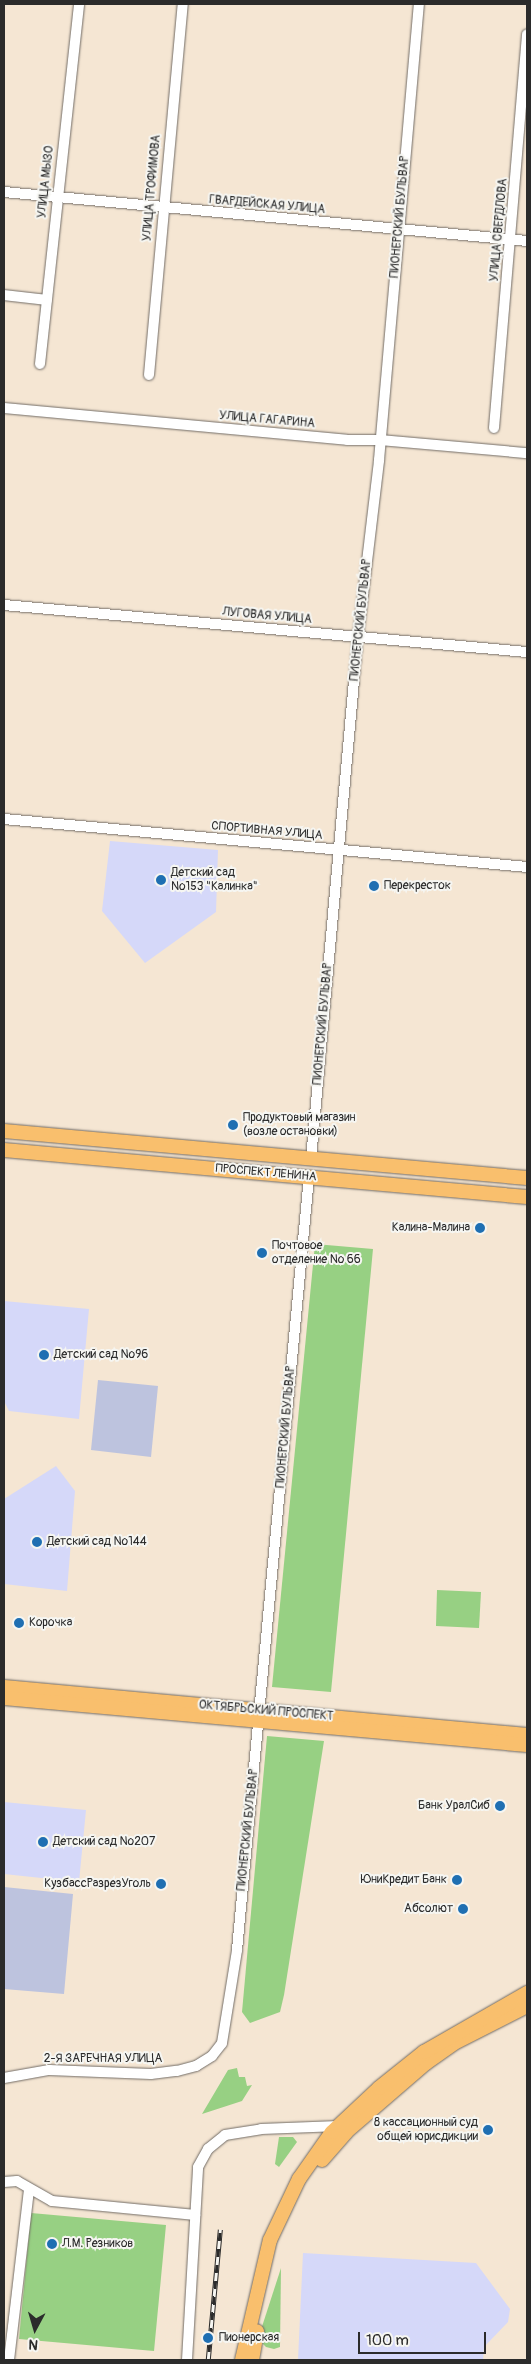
<!DOCTYPE html>
<meta charset="utf-8">
<style>
body{margin:0}
#map{position:relative;width:531px;height:2364px;overflow:hidden;background:#f5e6d3;font-family:Pangolin,sans-serif}
div>[style]{position:absolute}
.built>*{inset:0;background:#d5d8f9}
.industrial>*{inset:0;background:#bdc3de}
.green>*{inset:0;background:#97d083}
.roads{filter:drop-shadow(0 0 1px #726c66) drop-shadow(0 0 1px #726c66)}
.minor>*{height:10px;margin:-5px;padding:0 5px;transform-origin:5px;border-radius:5px;background:#fff}
.major>*{height:14px;margin:-7px;padding:0 7px;transform-origin:7px;border-radius:7px;background:#f9bf6d}
.rail>*{height:4.5px;margin-top:-2.25px;transform-origin:0;background:repeating-linear-gradient(90deg,#f6f6f2 0 8px,#2b2b2b 0 16px);box-sizing:border-box;border-block:1px solid #2b2b2b}
.dots>*{width:14px;height:14px;translate:-50% -50%;box-sizing:border-box;border:2px solid #f6f6f2;border-radius:50%}
span{translate:-50% -50%;white-space:nowrap;text-align:center;line-height:1.15;-webkit-text-stroke:4px #f6f6f2;paint-order:stroke}
.street-label{font-size:12px;color:#2b2b2b}
.poi-label{font-size:12px;color:#2b2b2b}
.left{translate:0 -50%;text-align:left}
.right{translate:-100% -50%;text-align:right}
.frame{position:absolute;inset:0;border:5px solid #2b2b2b;pointer-events:none}
.north{position:absolute;left:10px;top:2304px;width:50px;height:50px;-webkit-text-stroke:4px #f6f6f2;paint-order:stroke;rotate:186deg;font-size:14px;font-weight:700;line-height:20px;text-align:center;color:#2b2b2b}
.north::after{content:'';display:block;margin:auto;width:18px;height:22px;background:#2b2b2b;clip-path:polygon(50% 0,100% 100%,50% 72%,0 100%)}
.scale{position:absolute;left:358px;top:2332px;width:128px;height:22px;box-sizing:border-box;border:2px solid #2b2b2b;border-top:0;padding-left:6px;font-size:15px;line-height:18px;white-space:nowrap;color:#2b2b2b;-webkit-text-stroke:4px #f6f6f2;paint-order:stroke}
</style>
<div id="map">
<div class="built">
<div style="clip-path:polygon(110px 841px,218px 850px,216px 912px,145px 963px,102px 911px)"></div>
<div style="clip-path:polygon(4px 1301px,89px 1309px,79px 1419px,9px 1411px,4px 1401px)"></div>
<div style="clip-path:polygon(56px 1466px,75px 1491px,67px 1591px,4px 1584px,4px 1499px)"></div>
<div style="clip-path:polygon(4px 1802px,86px 1810px,79px 1882px,4px 1874px)"></div>
<div style="clip-path:polygon(303px 2253px,476px 2263px,510px 2309px,508px 2322px,484px 2347px,483px 2360px,298px 2360px)"></div>
</div>
<div class="industrial">
<div style="clip-path:polygon(98px 1380px,158px 1386px,151px 1457px,91px 1450px)"></div>
<div style="clip-path:polygon(4px 1887px,73px 1894px,64px 1994px,4px 1989px)"></div>
</div>
<div class="green">
<div style="clip-path:polygon(315px 1244px,373px 1249px,331px 1692px,272px 1687px)"></div>
<div style="clip-path:polygon(437px 1590px,481px 1592px,479px 1628px,436px 1626px)"></div>
<div style="clip-path:polygon(267px 1736px,324px 1741px,284px 1995px,280px 2012px,250px 2023px,242px 2012px)"></div>
<div style="clip-path:polygon(237px 2068px,239px 2077px,245px 2077px,247px 2086px,252px 2085px,242px 2101px,202px 2114px,228px 2070px)"></div>
<div style="clip-path:polygon(279px 2137px,293px 2137px,297px 2142px,279px 2167px,275px 2164px)"></div>
<div style="clip-path:polygon(31px 2213px,166px 2225px,154px 2351px,19px 2339px)"></div>
<div style="clip-path:polygon(281px 2268px,280px 2347px,274px 2349px,266px 2347px,258px 2339px)"></div>
</div>
<div class="roads">
<div class="minor">
<div style="left:4px;top:192px;width:525px;rotate:5.35deg"></div>
<div style="left:4px;top:295px;width:43px;rotate:6.6deg"></div>
<div style="left:40px;top:364px;width:362px;rotate:-83.8deg"></div>
<div style="left:149px;top:375px;width:373px;rotate:-84.8deg"></div>
<div style="left:4px;top:408px;width:344px;rotate:5.3deg"></div>
<div style="left:347px;top:440px;width:33px"></div>
<div style="left:380px;top:440px;width:148px;rotate:5.1deg"></div>
<div style="left:494px;top:428px;width:395px;rotate:-85.2deg"></div>
<div style="left:4px;top:605px;width:525px;rotate:5.14deg"></div>
<div style="left:4px;top:819px;width:525px;rotate:5.24deg"></div>
<div style="left:311px;top:1159px;width:524px;rotate:-84.86deg"></div>
<div style="left:358px;top:637px;width:178px;rotate:-83.2deg"></div>
<div style="left:379px;top:460px;width:458px;rotate:-85deg"></div>
<div style="left:4px;top:2078px;width:46px;rotate:-10.1deg"></div>
<div style="left:49px;top:2070px;width:102px;rotate:2.2deg"></div>
<div style="left:151px;top:2074px;width:26px;rotate:-7deg"></div>
<div style="left:177px;top:2071px;width:20px;rotate:-15deg"></div>
<div style="left:196px;top:2066px;width:19px;rotate:-32deg"></div>
<div style="left:212px;top:2056px;width:16px;rotate:-52deg"></div>
<div style="left:222px;top:2043px;width:94px;rotate:-80.8deg"></div>
<div style="left:237px;top:1950px;width:776px;rotate:-84.68deg"></div>
<div style="left:4px;top:2182px;width:13px;rotate:-4deg"></div>
<div style="left:17px;top:2181px;width:40px;rotate:29.7deg"></div>
<div style="left:52px;top:2201px;width:144px;rotate:5.6deg"></div>
<div style="left:9px;top:2360px;width:170px;rotate:-83.3deg"></div>
<div style="left:187px;top:2360px;width:193px;rotate:-86.7deg"></div>
<div style="left:198px;top:2167px;width:21px;rotate:-61deg"></div>
<div style="left:208px;top:2149px;width:22px;rotate:-39deg"></div>
<div style="left:225px;top:2135px;width:36px;rotate:-9deg"></div>
<div style="left:261px;top:2129px;width:78px;rotate:-2.2deg"></div>
</div>
<div class="major">
<div style="left:4px;top:1131px;width:525px;rotate:5.14deg"></div>
<div style="left:4px;top:1150px;width:525px;rotate:5.14deg"></div>
<div style="left:4px;top:1687px;width:525px;rotate:5.24deg"></div>
<div style="left:4px;top:1698px;width:525px;rotate:5.14deg"></div>
<div style="left:322px;top:2160px;width:37px;rotate:-49deg"></div>
<div style="left:346px;top:2132px;width:106px;rotate:-40.8deg"></div>
<div style="left:426px;top:2063px;width:39px;rotate:-35deg"></div>
<div style="left:458px;top:2041px;width:77px;rotate:-26.9deg"></div>
<div style="left:242px;top:2360px;width:123px;rotate:-76.9deg"></div>
<div style="left:270px;top:2240px;width:68px;rotate:-64.6deg"></div>
<div style="left:299px;top:2179px;width:57px;rotate:-54.9deg"></div>
<div style="left:332px;top:2132px;width:64px;rotate:-43.1deg"></div>
<div style="left:379px;top:2088px;width:58px;rotate:-38.7deg"></div>
<div style="left:424px;top:2052px;width:119px;rotate:-29.8deg"></div>
<div style="left:252px;top:2360px;width:29px;rotate:-80deg"></div>
</div>
</div>
<div class="rail">
<div style="left:208px;top:2360px;width:131px;rotate:-84.7deg"></div>
</div>
<div class="dots">
<div style="left:161px;top:880px;background:#1f6fb2"></div>
<div style="left:374px;top:886px;background:#1f6fb2"></div>
<div style="left:233px;top:1125px;background:#1f6fb2"></div>
<div style="left:480px;top:1228px;background:#1f6fb2"></div>
<div style="left:262px;top:1253px;background:#1f6fb2"></div>
<div style="left:44px;top:1355px;background:#1f6fb2"></div>
<div style="left:37px;top:1542px;background:#1f6fb2"></div>
<div style="left:19px;top:1623px;background:#1f6fb2"></div>
<div style="left:500px;top:1806px;background:#1f6fb2"></div>
<div style="left:43px;top:1842px;background:#1f6fb2"></div>
<div style="left:457px;top:1880px;background:#1f6fb2"></div>
<div style="left:161px;top:1884px;background:#1f6fb2"></div>
<div style="left:463px;top:1909px;background:#1f6fb2"></div>
<div style="left:488px;top:2130px;background:#1f6fb2"></div>
<div style="left:52px;top:2244px;background:#1f6fb2"></div>
<div style="left:208px;top:2338px;background:#1f6fb2"></div>
</div>
<div class="street-label">
<span style="left:46px;top:182px;rotate:-84deg">УЛИЦА МЫЗО</span>
<span style="left:152px;top:188px;rotate:-85deg">УЛИЦА ТРОФИМОВА</span>
<span style="left:267px;top:205px;rotate:5deg">ГВАРДЕЙСКАЯ УЛИЦА</span>
<span style="left:400px;top:217px;rotate:-85deg">ПИОНЕРСКИЙ БУЛЬВАР</span>
<span style="left:499px;top:230px;rotate:-85deg">УЛИЦА СВЕРДЛОВА</span>
<span style="left:267px;top:420px;rotate:5deg">УЛИЦА ГАГАРИНА</span>
<span style="left:267px;top:616px;rotate:5deg">ЛУГОВАЯ УЛИЦА</span>
<span style="left:361px;top:620px;rotate:-84deg">ПИОНЕРСКИЙ БУЛЬВАР</span>
<span style="left:267px;top:831px;rotate:5deg">СПОРТИВНАЯ УЛИЦА</span>
<span style="left:323px;top:1024px;rotate:-85deg">ПИОНЕРСКИЙ БУЛЬВАР</span>
<span style="left:266px;top:1173px;rotate:5deg">ПРОСПЕКТ ЛЕНИНА</span>
<span style="left:286px;top:1427px;rotate:-85deg">ПИОНЕРСКИЙ БУЛЬВАР</span>
<span style="left:266px;top:1711px;rotate:5deg">ОКТЯБРЬСКИЙ ПРОСПЕКТ</span>
<span style="left:248px;top:1830px;rotate:-84deg">ПИОНЕРСКИЙ БУЛЬВАР</span>
<span style="left:103px;top:2059px">2-Я ЗАРЕЧНАЯ УЛИЦА</span>
</div>
<div class="poi-label">
<span class="left" style="left:171px;top:880px">Детский сад<br>№153 "Калинка"</span>
<span class="left" style="left:384px;top:886px">Перекресток</span>
<span class="left" style="left:243px;top:1125px">Продуктовый магазин<br>(возле остановки)</span>
<span class="right" style="left:470px;top:1228px">Калина-Малина</span>
<span class="left" style="left:272px;top:1253px">Почтовое<br>отделение № 66</span>
<span class="left" style="left:54px;top:1355px">Детский сад №96</span>
<span class="left" style="left:47px;top:1542px">Детский сад №144</span>
<span class="left" style="left:29px;top:1623px">Корочка</span>
<span class="right" style="left:490px;top:1806px">Банк УралСиб</span>
<span class="left" style="left:53px;top:1842px">Детский сад №207</span>
<span class="right" style="left:447px;top:1880px">ЮниКредит Банк</span>
<span class="right" style="left:151px;top:1884px">КузбассРазрезУголь</span>
<span class="right" style="left:453px;top:1909px">Абсолют</span>
<span class="right" style="left:478px;top:2130px">8 кассационный суд<br>общей юрисдикции</span>
<span class="left" style="left:62px;top:2244px">Л.М. Резников</span>
<span class="left" style="left:219px;top:2338px">Пионерская</span>
</div>
<div class="frame"></div>
<div class="north">N</div>
<div class="scale">100 m</div>
</div>
